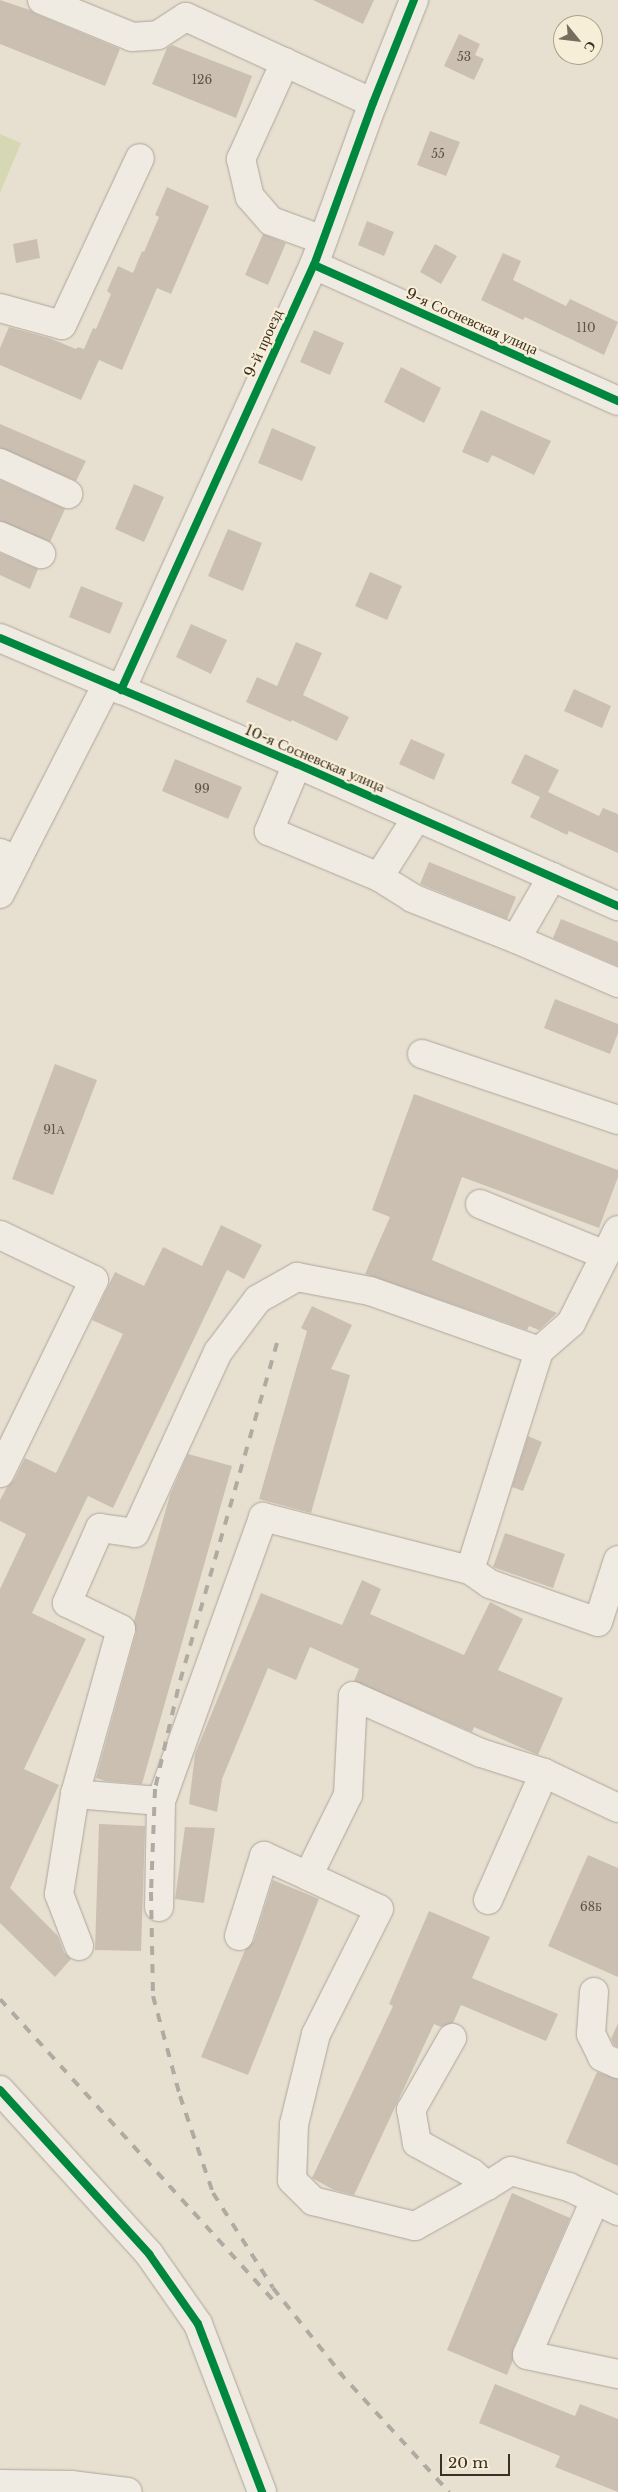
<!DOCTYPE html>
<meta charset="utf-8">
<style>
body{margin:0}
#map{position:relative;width:618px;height:2492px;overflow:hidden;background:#e7e0d1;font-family:"Libre Baskerville",serif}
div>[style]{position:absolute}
.green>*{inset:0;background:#d6d7b3}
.building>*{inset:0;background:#cbbfb2}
.roads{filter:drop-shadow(0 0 1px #ada599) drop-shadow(0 0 1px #ada599)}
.minor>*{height:28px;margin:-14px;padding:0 14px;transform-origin:14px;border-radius:14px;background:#efebe3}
.rail>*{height:4px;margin-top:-2px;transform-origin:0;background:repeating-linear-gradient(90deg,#afaaa2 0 9px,transparent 0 18px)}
.cycleway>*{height:8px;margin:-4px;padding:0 4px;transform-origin:4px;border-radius:4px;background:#00873e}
span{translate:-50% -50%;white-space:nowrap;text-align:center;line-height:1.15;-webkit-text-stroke:4.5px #f7eed8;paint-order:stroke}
.number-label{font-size:12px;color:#605244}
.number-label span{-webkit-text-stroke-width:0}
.street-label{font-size:15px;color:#3d2e20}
.north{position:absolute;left:553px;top:15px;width:50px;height:50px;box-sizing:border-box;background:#f7eed8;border:1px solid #ada18e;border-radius:50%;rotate:119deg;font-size:14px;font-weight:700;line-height:20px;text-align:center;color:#3d2e20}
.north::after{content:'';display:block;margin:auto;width:18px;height:22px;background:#786c5e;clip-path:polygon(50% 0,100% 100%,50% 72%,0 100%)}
.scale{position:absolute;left:440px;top:2454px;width:70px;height:22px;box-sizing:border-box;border:2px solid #3d2e20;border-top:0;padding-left:6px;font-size:15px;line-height:18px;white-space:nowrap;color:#3d2e20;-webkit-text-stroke:4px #f7eed8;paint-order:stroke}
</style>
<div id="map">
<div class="green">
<div style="clip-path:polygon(0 134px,21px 143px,0 193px)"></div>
</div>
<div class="building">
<div style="clip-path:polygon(0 0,30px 10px,36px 14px,120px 49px,105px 86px,0 44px)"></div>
<div style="clip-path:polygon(313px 0,374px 0,363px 24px)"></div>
<div style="clip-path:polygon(459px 34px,480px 44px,475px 55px,484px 59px,474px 80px,444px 66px)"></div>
<div style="clip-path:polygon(172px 45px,252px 76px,236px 118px,152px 84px,167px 48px)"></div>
<div style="clip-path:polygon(430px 131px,460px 142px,446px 176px,417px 165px)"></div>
<div style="clip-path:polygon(167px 187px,209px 206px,171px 294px,157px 288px,122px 370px,99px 360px,81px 400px,0 365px,0 348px,9px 327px,49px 338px,76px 349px,78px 347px,84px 349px,93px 328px,96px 329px,111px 294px,107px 291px,118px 266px,133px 273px,142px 251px,144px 252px,159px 217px,155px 215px)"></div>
<div style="clip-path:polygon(367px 221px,394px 232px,384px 256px,358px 245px)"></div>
<div style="clip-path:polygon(263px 234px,286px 243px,268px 285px,245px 275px)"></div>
<div style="clip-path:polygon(37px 239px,40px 258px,16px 263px,13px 244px)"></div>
<div style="clip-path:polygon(435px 244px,457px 256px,441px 284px,420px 272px)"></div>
<div style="clip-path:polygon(503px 253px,521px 261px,513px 280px,566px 306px,570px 299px,618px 322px,604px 355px,525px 317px,523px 320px,481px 300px)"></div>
<div style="clip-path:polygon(314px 330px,344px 343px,330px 375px,300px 362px)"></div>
<div style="clip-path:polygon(401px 367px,441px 388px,424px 423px,384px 402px)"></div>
<div style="clip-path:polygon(481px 410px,551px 441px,534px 475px,492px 455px,488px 463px,462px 452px)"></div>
<div style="clip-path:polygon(0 424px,86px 461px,76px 481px,0 448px)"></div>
<div style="clip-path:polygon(272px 428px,316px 447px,302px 481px,258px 463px)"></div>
<div style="clip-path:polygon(0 480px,65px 509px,50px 542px,0 521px)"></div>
<div style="clip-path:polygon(134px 484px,164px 497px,144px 542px,115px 529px)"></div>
<div style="clip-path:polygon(228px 529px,262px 543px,243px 591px,208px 576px)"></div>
<div style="clip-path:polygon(0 553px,38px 569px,30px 589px,0 575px)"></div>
<div style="clip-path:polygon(370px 572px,402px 586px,387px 620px,355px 606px)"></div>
<div style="clip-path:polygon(81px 586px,123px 603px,110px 634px,69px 617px)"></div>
<div style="clip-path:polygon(191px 624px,227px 640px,211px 674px,176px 657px)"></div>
<div style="clip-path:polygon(296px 642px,322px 653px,303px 695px,349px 717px,337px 741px,292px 720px,291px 722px,246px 702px,257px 677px,277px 686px)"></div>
<div style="clip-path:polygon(574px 689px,611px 706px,602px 728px,564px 711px)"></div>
<div style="clip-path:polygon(411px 739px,445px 754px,434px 780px,399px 764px)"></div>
<div style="clip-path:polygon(525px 754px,559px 770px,548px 792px,599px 816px,603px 808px,618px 814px,618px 853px,569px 831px,567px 835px,530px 817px,540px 797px,511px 783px)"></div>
<div style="clip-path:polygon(175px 759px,242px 787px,228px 819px,162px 791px)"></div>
<div style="clip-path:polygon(429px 862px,516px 897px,507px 919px,420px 884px)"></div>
<div style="clip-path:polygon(561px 919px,618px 942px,618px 966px,553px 938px)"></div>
<div style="clip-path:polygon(555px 999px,618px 1024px,618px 1033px,610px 1054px,544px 1028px)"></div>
<div style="clip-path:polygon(55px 1064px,97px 1080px,53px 1195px,12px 1179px)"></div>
<div style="clip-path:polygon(414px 1094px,618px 1170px,618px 1177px,599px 1228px,462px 1177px,432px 1260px,557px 1313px,539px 1330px,529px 1326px,527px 1330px,365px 1274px,390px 1217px,372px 1210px)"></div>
<div style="clip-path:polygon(221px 1225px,262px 1245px,244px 1279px,227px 1270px,113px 1508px,88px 1496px,32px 1613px,86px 1639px,24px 1769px,59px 1785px,10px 1888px,58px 1936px,64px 1952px,71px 1959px,55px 1977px,0 1923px,0 1589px,26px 1534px,0 1521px,0 1500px,7px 1487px,14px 1480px,25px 1458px,56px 1473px,123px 1334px,92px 1320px,115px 1272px,144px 1286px,163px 1247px,202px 1266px)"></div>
<div style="clip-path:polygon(312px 1306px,352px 1325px,331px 1369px,350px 1375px,311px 1513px,259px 1499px,307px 1331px,301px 1328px)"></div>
<div style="clip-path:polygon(528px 1436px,542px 1442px,523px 1491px,512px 1487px)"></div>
<div style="clip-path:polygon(188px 1454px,232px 1466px,142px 1784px,106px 1781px,96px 1778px,136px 1633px,134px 1621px,170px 1495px)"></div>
<div style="clip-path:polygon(505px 1533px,565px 1554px,553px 1588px,493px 1567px)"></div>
<div style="clip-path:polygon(362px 1580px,381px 1589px,370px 1614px,464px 1655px,490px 1602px,523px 1619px,498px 1670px,563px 1698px,538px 1755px,474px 1727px,472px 1732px,354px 1681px,359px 1669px,310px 1647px,296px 1680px,268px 1668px,222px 1779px,217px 1812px,189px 1804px,195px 1754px,261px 1593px,342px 1625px)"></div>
<div style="clip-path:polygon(99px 1824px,145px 1826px,141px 1951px,95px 1950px)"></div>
<div style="clip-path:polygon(185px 1827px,215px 1828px,204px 1903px,175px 1899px)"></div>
<div style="clip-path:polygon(588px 1855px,618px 1868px,618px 1977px,548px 1946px)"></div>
<div style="clip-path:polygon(273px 1880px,319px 1899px,248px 2075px,201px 2057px,245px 1950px,254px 1941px)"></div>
<div style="clip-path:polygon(429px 1911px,490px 1937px,472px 1978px,558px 2014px,546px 2041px,461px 2005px,453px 2023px,441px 2027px,434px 2024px,354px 2195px,334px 2190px,312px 2178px,393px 2006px,389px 2004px)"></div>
<div style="clip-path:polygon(618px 2023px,618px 2047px,614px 2045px,611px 2039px)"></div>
<div style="clip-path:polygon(597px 2072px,618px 2079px,618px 2166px,566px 2143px)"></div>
<div style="clip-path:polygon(512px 2193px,570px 2218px,513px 2349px,513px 2360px,507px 2375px,447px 2350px)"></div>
<div style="clip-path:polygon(495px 2384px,575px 2416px,580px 2404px,618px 2419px,618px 2492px,555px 2467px,560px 2456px,479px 2423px)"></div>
</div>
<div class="roads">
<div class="minor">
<div style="left:42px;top:0;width:97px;rotate:22.3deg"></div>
<div style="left:132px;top:37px;width:26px;rotate:-4deg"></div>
<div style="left:158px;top:35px;width:33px;rotate:-33deg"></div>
<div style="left:186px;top:17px;width:206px;rotate:24.7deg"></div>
<div style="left:285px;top:62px;width:107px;rotate:114.4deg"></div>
<div style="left:241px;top:159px;width:39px;rotate:77deg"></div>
<div style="left:250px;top:197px;width:32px;rotate:49deg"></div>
<div style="left:271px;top:221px;width:55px;rotate:20.1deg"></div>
<div style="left:314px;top:265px;width:333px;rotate:24.1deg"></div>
<div style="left:0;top:308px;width:64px;rotate:15.3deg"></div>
<div style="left:62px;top:325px;width:184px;rotate:-65deg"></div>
<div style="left:0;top:463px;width:75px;rotate:24.5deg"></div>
<div style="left:0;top:536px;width:45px;rotate:23.7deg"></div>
<div style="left:0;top:638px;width:323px;rotate:23deg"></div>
<div style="left:297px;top:764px;width:351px;rotate:23.9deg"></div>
<div style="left:121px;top:690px;width:467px;rotate:-65.6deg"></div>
<div style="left:314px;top:265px;width:172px;rotate:-70deg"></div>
<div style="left:373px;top:103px;width:111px;rotate:-68.3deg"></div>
<div style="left:297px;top:764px;width:73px;rotate:112.7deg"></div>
<div style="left:269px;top:831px;width:119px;rotate:22.7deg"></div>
<div style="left:379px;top:877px;width:71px;rotate:-57.7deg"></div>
<div style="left:0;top:853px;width:18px;rotate:22deg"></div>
<div style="left:17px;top:860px;width:198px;rotate:-62.9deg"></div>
<div style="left:379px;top:877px;width:39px;rotate:32deg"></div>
<div style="left:412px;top:898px;width:112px;rotate:21.5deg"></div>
<div style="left:516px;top:939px;width:72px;rotate:-59.9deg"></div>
<div style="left:0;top:894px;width:38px;rotate:-63deg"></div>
<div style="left:516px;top:939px;width:111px;rotate:23.3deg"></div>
<div style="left:422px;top:1054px;width:207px;rotate:18.6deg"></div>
<div style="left:480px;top:1204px;width:135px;rotate:22.2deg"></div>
<div style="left:0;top:1235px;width:104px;rotate:25.6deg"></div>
<div style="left:94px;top:1280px;width:215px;rotate:116deg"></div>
<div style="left:470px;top:1570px;width:24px;rotate:35deg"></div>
<div style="left:490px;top:1584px;width:114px;rotate:19.4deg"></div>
<div style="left:598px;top:1622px;width:65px;rotate:-72.1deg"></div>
<div style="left:75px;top:1794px;width:171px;rotate:-74.4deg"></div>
<div style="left:121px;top:1629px;width:60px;rotate:-154.3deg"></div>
<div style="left:67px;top:1603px;width:82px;rotate:-66.3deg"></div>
<div style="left:100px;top:1528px;width:35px;rotate:8deg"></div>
<div style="left:135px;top:1533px;width:199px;rotate:-65.4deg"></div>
<div style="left:218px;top:1352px;width:66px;rotate:-53deg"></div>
<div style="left:258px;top:1299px;width:45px;rotate:-29.4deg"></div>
<div style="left:297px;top:1277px;width:74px;rotate:10.9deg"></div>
<div style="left:370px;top:1291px;width:179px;rotate:19.5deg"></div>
<div style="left:308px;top:1876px;width:78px;rotate:24.9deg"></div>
<div style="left:379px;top:1909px;width:140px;rotate:116.7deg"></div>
<div style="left:316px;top:2034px;width:93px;rotate:103.7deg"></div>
<div style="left:294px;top:2124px;width:56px;rotate:92deg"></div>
<div style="left:292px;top:2180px;width:30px;rotate:45deg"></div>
<div style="left:313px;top:2201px;width:105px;rotate:13.8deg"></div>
<div style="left:415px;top:2226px;width:82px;rotate:-29.1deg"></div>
<div style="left:487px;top:2186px;width:20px;rotate:-139deg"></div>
<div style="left:472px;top:2173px;width:63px;rotate:-151.4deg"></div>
<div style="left:417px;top:2143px;width:34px;rotate:-100deg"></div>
<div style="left:411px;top:2110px;width:83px;rotate:-60.3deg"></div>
<div style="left:488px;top:1900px;width:139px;rotate:-66.2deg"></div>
<div style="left:544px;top:1773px;width:82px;rotate:25.3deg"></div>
<div style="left:159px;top:1907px;width:106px;rotate:-88.9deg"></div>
<div style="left:239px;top:1936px;width:84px;rotate:-72.6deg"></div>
<div style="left:264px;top:1856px;width:48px;rotate:24.4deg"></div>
<div style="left:308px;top:1876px;width:90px;rotate:-63.7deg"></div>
<div style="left:348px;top:1795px;width:99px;rotate:-87.1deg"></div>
<div style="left:353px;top:1696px;width:140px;rotate:24deg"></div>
<div style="left:481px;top:1753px;width:66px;rotate:17.6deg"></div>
<div style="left:79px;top:1946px;width:56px;rotate:-111deg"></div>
<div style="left:59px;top:1894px;width:101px;rotate:-80.9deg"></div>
<div style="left:75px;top:1794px;width:86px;rotate:4.7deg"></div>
<div style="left:161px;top:1801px;width:302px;rotate:-70.2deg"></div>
<div style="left:263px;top:1517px;width:214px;rotate:14.4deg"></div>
<div style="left:470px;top:1570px;width:230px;rotate:-72.5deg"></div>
<div style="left:539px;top:1351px;width:43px;rotate:-41.2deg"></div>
<div style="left:571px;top:1323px;width:104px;rotate:-63.2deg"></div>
<div style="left:594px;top:1992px;width:42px;rotate:94.1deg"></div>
<div style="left:591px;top:2034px;width:25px;rotate:64deg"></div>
<div style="left:602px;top:2057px;width:17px;rotate:24deg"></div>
<div style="left:0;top:2090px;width:222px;rotate:47.7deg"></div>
<div style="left:149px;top:2254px;width:85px;rotate:55deg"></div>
<div style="left:198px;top:2324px;width:180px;rotate:69.1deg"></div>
<div style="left:487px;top:2186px;width:28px;rotate:-32deg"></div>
<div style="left:511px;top:2171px;width:60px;rotate:15.4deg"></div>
<div style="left:569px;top:2187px;width:55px;rotate:26.1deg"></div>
<div style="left:595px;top:2200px;width:169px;rotate:113.7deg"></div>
<div style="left:527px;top:2355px;width:93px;rotate:11.8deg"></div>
<div style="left:0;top:2484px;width:71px;rotate:0.8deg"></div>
<div style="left:71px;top:2485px;width:57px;rotate:7deg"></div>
</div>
</div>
<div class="rail">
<div style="left:277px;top:1343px;width:360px;rotate:106deg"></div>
<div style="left:178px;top:1689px;width:103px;rotate:103deg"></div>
<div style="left:155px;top:1789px;width:103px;rotate:92.2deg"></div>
<div style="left:151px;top:1892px;width:104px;rotate:88.9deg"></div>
<div style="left:153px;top:1996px;width:104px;rotate:74.9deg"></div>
<div style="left:180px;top:2096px;width:102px;rotate:71.2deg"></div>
<div style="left:213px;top:2193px;width:112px;rotate:57.7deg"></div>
<div style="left:273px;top:2288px;width:112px;rotate:51.5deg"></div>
<div style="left:0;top:1999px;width:412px;rotate:47.8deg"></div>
<div style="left:339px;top:2372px;width:163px;rotate:47.5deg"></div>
</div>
<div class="cycleway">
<div style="left:314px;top:265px;width:333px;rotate:24.1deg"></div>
<div style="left:0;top:638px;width:323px;rotate:23deg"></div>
<div style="left:297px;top:764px;width:351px;rotate:23.9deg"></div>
<div style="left:121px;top:690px;width:467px;rotate:-65.6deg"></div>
<div style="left:314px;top:265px;width:172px;rotate:-70deg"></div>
<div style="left:373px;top:103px;width:111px;rotate:-68.3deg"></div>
<div style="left:0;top:2090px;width:222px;rotate:47.7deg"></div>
<div style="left:149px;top:2254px;width:85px;rotate:55deg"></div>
<div style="left:198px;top:2324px;width:180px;rotate:69.1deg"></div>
</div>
<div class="number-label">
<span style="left:464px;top:57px">53</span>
<span style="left:202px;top:80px">126</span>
<span style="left:438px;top:154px">55</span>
<span style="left:586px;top:328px">110</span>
<span style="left:202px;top:789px">99</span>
<span style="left:54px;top:1130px">91А</span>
<span style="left:591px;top:1907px">68Б</span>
</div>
<div class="street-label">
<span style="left:472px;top:321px;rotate:24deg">9-я Сосневская улица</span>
<span style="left:263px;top:343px;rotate:-66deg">9-й проезд</span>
<span style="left:315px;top:758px;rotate:23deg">10-я Сосневская улица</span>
</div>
<div class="north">С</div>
<div class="scale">20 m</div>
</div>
